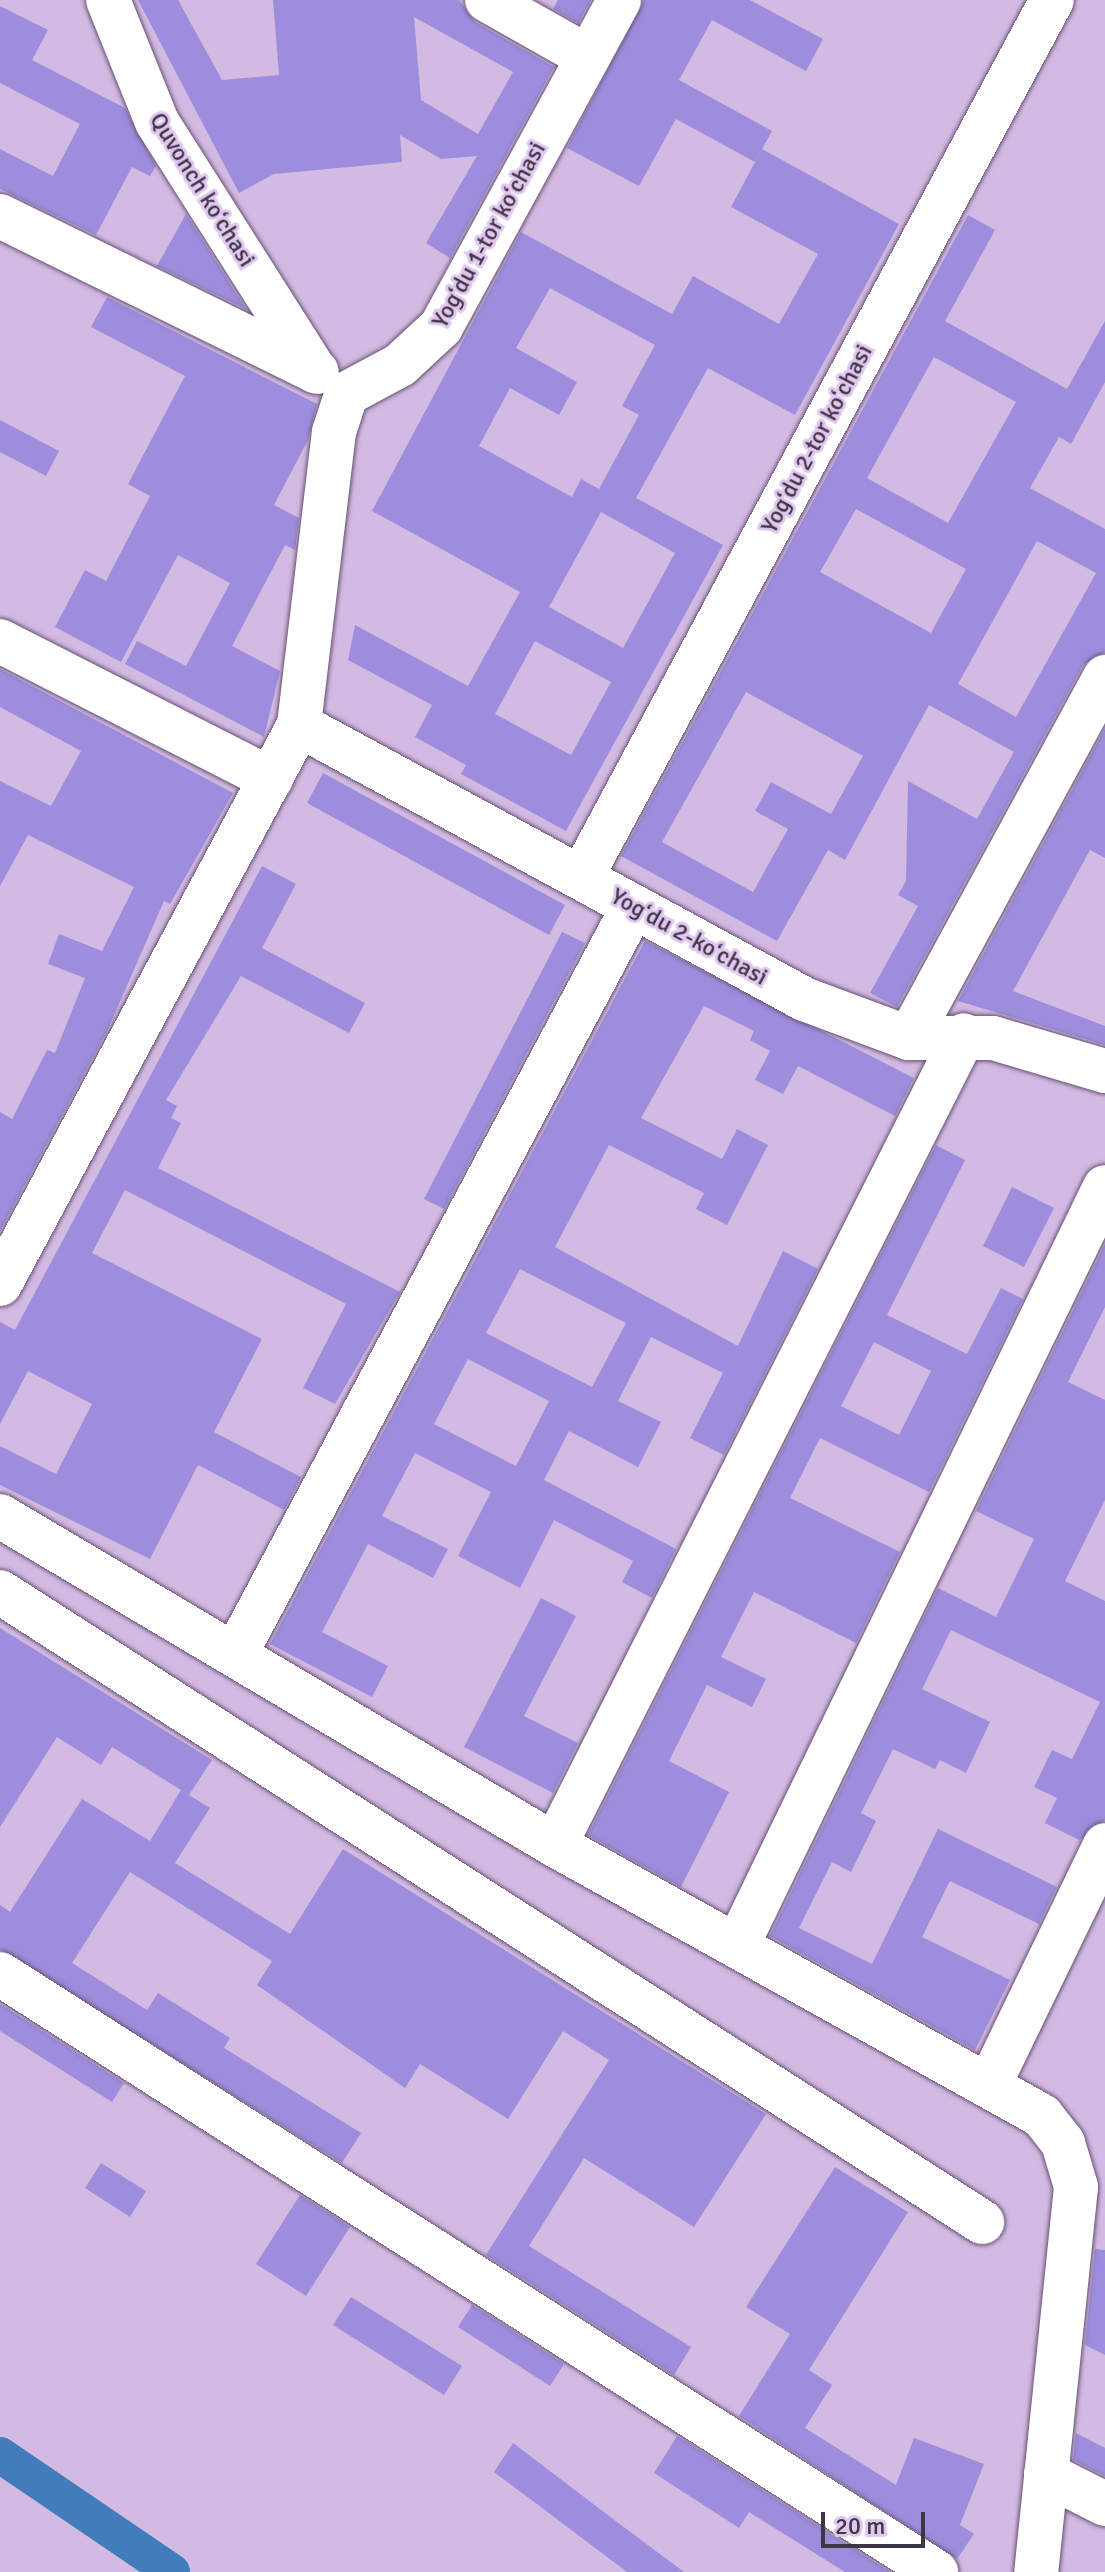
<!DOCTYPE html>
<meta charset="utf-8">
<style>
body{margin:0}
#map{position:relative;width:1105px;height:2572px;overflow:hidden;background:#d3bae2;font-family:Signika,sans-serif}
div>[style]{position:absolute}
.canal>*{height:36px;margin:-18px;padding:0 18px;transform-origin:18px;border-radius:18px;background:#437cbb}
.building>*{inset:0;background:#9d8ddc}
.roads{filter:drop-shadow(0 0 2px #675174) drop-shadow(0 0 2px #675174)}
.minor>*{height:44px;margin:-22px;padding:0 22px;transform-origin:22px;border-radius:22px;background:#fff}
span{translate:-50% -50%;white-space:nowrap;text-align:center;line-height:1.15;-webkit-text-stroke:6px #e0c7f0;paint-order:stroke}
.street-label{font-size:24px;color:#3f3545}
.scale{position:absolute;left:821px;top:2512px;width:104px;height:36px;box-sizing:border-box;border:4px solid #3f3545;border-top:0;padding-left:10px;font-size:24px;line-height:28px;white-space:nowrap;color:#3f3545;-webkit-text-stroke:6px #e0c7f0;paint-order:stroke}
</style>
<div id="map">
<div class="canal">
<div style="left:0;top:2455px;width:208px;rotate:34.2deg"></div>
</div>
<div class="building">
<div style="clip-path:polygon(evenodd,138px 0,178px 0,222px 80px,279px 75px,273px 0,459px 0,475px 22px,554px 67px,450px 258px,426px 243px,477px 156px,441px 159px,400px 135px,402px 162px,274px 174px,239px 193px,138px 0,414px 17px,513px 72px,478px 134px,421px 100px,414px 17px)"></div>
<div style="clip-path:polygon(558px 0,591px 0,578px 23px,553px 9px)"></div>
<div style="clip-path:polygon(644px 0,750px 0,823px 39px,806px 71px,712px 20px,679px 80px,772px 131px,755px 162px,676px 119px,639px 186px,567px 148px)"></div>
<div style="clip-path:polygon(0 6px,48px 30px,32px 60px,125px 108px,156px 166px,150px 176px,132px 167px,96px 235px,0 189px,0 149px,53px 176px,80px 124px,0 83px)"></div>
<div style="clip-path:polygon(evenodd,762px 149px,899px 224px,795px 415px,708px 368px,636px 498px,723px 545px,566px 831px,461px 774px,466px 765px,415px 737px,432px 705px,348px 660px,355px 625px,468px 686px,520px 592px,372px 511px,521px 232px,672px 314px,693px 276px,779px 324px,818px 254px,731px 207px,762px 149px,550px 288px,655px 345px,622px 406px,639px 415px,599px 489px,581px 479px,572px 497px,479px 446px,510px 388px,559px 415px,577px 382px,516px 348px,550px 288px,762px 149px,601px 512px,675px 553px,623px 648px,549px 607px,601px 512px,762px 149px,535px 641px,611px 682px,571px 755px,495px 714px,535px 641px)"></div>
<div style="clip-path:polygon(186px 214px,246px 309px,157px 266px)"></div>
<div style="clip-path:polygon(evenodd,968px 215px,995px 230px,945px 321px,1067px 389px,1105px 321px,1105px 382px,1071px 444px,1059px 437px,1030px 488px,1105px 529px,1105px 652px,1083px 665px,897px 1007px,870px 993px,918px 906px,898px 895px,906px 881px,908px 781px,977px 819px,1014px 752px,929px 705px,845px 860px,828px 850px,777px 941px,621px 856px,968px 215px,934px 357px,1016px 402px,948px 523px,867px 478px,934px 357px,968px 215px,856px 509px,966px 569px,931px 633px,820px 572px,856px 509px,968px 215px,1037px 541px,1096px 573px,1016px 717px,958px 684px,1037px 541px,968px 215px,746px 692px,863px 756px,831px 814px,771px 782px,755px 811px,788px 829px,753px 892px,662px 842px,746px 692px)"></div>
<div style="clip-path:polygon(107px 297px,317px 404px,308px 440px,274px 505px,299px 518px,295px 550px,285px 545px,232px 646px,280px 671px,264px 737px,125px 664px,137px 641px,186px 666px,230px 583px,178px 555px,121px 662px,55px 627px,85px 570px,106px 581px,150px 496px,128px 484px,185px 376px,91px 327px)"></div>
<div style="clip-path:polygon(0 420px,59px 451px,46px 476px,0 452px)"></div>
<div style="clip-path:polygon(0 669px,233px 793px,170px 904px,164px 901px,108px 1029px,0 1231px,0 1112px,12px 1119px,47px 1050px,55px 1053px,85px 978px,48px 964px,59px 934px,102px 951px,134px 887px,28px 835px,0 886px,0 781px,51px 806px,81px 751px,0 707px)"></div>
<div style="clip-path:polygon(1105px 729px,1105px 858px,1090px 850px,1013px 991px,1105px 1026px,1105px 1045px,958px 1001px)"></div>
<div style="clip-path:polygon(323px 773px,565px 905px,549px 935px,307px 803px)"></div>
<div style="clip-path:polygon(262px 866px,296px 884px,262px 948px,365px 1003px,349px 1033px,241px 976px,166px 1100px,177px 1106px,171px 1118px,181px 1123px,158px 1168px,400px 1292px,335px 1404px,303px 1388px,346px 1304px,125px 1190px,92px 1253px,262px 1339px,214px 1432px,301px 1477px,284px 1510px,198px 1465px,150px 1559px,0 1485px,0 1446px,56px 1474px,92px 1404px,28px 1371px,0 1424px,0 1322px,15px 1330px)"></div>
<div style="clip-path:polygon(562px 932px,585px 943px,444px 1209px,424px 1199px)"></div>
<div style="clip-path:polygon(evenodd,645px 941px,914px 1078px,895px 1116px,798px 1066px,783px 1094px,755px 1080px,770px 1051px,750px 1040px,754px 1031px,704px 1006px,641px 1118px,722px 1159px,737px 1129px,768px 1145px,727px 1225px,696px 1209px,704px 1193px,609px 1145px,555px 1247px,738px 1346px,783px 1251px,818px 1269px,724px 1455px,690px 1438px,723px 1373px,651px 1337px,618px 1401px,661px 1422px,638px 1467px,569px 1431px,544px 1480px,676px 1549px,652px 1598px,622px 1582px,633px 1561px,554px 1520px,520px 1588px,458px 1556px,491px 1492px,415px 1453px,382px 1516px,448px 1549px,433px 1578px,368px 1544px,322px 1632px,388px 1666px,372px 1697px,270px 1644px,645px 941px,520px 1269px,626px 1323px,592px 1387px,486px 1333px,520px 1269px,645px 941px,468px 1359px,549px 1401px,516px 1466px,434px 1424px,468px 1359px)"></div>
<div style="clip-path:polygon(evenodd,936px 1145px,965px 1160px,887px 1315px,967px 1354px,1001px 1288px,1023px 1299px,929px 1492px,820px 1438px,790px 1498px,900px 1552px,856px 1643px,754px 1592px,721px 1657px,766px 1679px,752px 1707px,707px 1685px,669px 1761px,729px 1792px,681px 1887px,588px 1835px,936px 1145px,874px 1342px,931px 1371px,899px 1435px,841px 1406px,874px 1342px)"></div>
<div style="clip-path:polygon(1012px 1187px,1054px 1208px,1024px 1267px,983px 1246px)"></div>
<div style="clip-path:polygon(1105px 1244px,1105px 1307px,1068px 1382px,1105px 1400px,1105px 1500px,1065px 1581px,1105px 1601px,1105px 1820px,1079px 1840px,1045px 1823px,1057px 1798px,1034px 1787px,1052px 1750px,1072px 1759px,1100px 1702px,951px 1630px,922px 1689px,990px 1722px,966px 1773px,940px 1760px,935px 1769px,893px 1749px,861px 1813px,876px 1821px,851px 1872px,832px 1862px,799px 1928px,872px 1964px,938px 1829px,1057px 1887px,1039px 1924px,950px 1881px,922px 1937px,1010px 1980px,975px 2050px,770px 1936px,938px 1588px,996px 1617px,1034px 1539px,976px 1511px)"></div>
<div style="clip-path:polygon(541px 1598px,576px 1616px,524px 1716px,578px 1743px,553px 1793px,464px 1747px)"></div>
<div style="clip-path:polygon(0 1628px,212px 1760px,189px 1795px,112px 1747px,101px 1765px,57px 1737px,0 1827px)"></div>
<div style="clip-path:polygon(181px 1790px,210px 1808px,175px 1863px,290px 1934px,343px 1849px,766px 2114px,694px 2227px,584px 2158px,529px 2246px,691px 2347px,674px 2375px,486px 2255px,609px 2060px,563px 2031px,508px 2119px,420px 2064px,405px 2088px,257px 1985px,272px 1961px,130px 1872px,72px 1963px,147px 2010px,158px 1993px,230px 2038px,224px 2048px,361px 2133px,342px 2163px,0 1949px,0 1905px,10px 1912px,82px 1799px,150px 1841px)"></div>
<div style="clip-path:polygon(0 2004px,124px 2083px,112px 2102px,0 2031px)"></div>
<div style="clip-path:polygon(101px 2163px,146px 2191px,130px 2217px,85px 2188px)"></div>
<div style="clip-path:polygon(835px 2167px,908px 2212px,809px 2370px,832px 2385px,805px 2428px,896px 2485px,914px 2438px,984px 2464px,960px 2525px,974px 2534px,957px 2559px,739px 2416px,790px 2334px,746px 2307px)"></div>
<div style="clip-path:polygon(300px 2195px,350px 2227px,306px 2296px,256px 2264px)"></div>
<div style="clip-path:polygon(1095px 2249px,1105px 2250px,1105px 2355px,1085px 2345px)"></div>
<div style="clip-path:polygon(351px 2297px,462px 2366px,444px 2395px,333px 2325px)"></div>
<div style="clip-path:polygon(472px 2305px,564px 2364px,550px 2386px,458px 2327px)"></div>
<div style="clip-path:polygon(1076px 2433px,1105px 2448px,1105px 2476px,1073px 2460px)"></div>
<div style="clip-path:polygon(677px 2436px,890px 2572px,845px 2572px,749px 2512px,739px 2528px,654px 2473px)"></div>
<div style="clip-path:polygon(513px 2443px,617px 2522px,684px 2572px,627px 2572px,537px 2504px,494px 2472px)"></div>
</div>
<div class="roads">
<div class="minor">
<div style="left:108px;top:0;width:131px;rotate:68.1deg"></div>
<div style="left:157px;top:122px;width:295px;rotate:57.6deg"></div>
<div style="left:487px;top:0;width:116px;rotate:29.4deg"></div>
<div style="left:0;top:216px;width:353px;rotate:26.2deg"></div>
<div style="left:0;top:641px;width:304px;rotate:27deg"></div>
<div style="left:299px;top:725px;width:575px;rotate:28.48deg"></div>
<div style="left:804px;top:999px;width:112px;rotate:20.4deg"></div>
<div style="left:909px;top:1038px;width:84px"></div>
<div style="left:993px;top:1038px;width:117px;rotate:16.4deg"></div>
<div style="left:581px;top:878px;width:996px;rotate:-61.79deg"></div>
<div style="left:909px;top:1038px;width:411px;rotate:-61.5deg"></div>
<div style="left:0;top:1284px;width:634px;rotate:-61.86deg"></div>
<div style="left:299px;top:725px;width:295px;rotate:-83.2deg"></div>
<div style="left:334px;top:432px;width:40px;rotate:-72deg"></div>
<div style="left:346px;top:394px;width:61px;rotate:-28.2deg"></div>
<div style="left:400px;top:365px;width:56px;rotate:-42.8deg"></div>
<div style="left:441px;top:327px;width:372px;rotate:-61.4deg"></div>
<div style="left:0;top:1516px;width:645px;rotate:30.66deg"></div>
<div style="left:555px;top:1845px;width:557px;rotate:29.09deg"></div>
<div style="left:1042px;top:2116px;width:34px;rotate:52deg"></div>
<div style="left:1063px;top:2143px;width:46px;rotate:73.5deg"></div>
<div style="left:1076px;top:2187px;width:387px;rotate:95.9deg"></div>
<div style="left:0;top:1592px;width:1167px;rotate:32.68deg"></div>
<div style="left:235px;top:1655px;width:847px;rotate:-61.98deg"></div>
<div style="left:555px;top:1845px;width:907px;rotate:-63.21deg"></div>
<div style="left:738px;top:1944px;width:841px;rotate:-64.14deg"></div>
<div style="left:0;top:1974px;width:1111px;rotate:32.57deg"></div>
<div style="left:991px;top:2081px;width:262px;rotate:-64.2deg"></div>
<div style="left:1046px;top:2474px;width:66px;rotate:27deg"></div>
</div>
</div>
<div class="street-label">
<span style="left:202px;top:190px;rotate:58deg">Quvonch koʻchasi</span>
<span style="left:489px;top:235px;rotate:-61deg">Yogʻdu 1-tor koʻchasi</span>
<span style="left:817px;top:439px;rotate:-62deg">Yogʻdu 2-tor koʻchasi</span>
<span style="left:689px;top:937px;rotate:29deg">Yogʻdu 2-koʻchasi</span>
</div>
<div class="scale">20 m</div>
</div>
